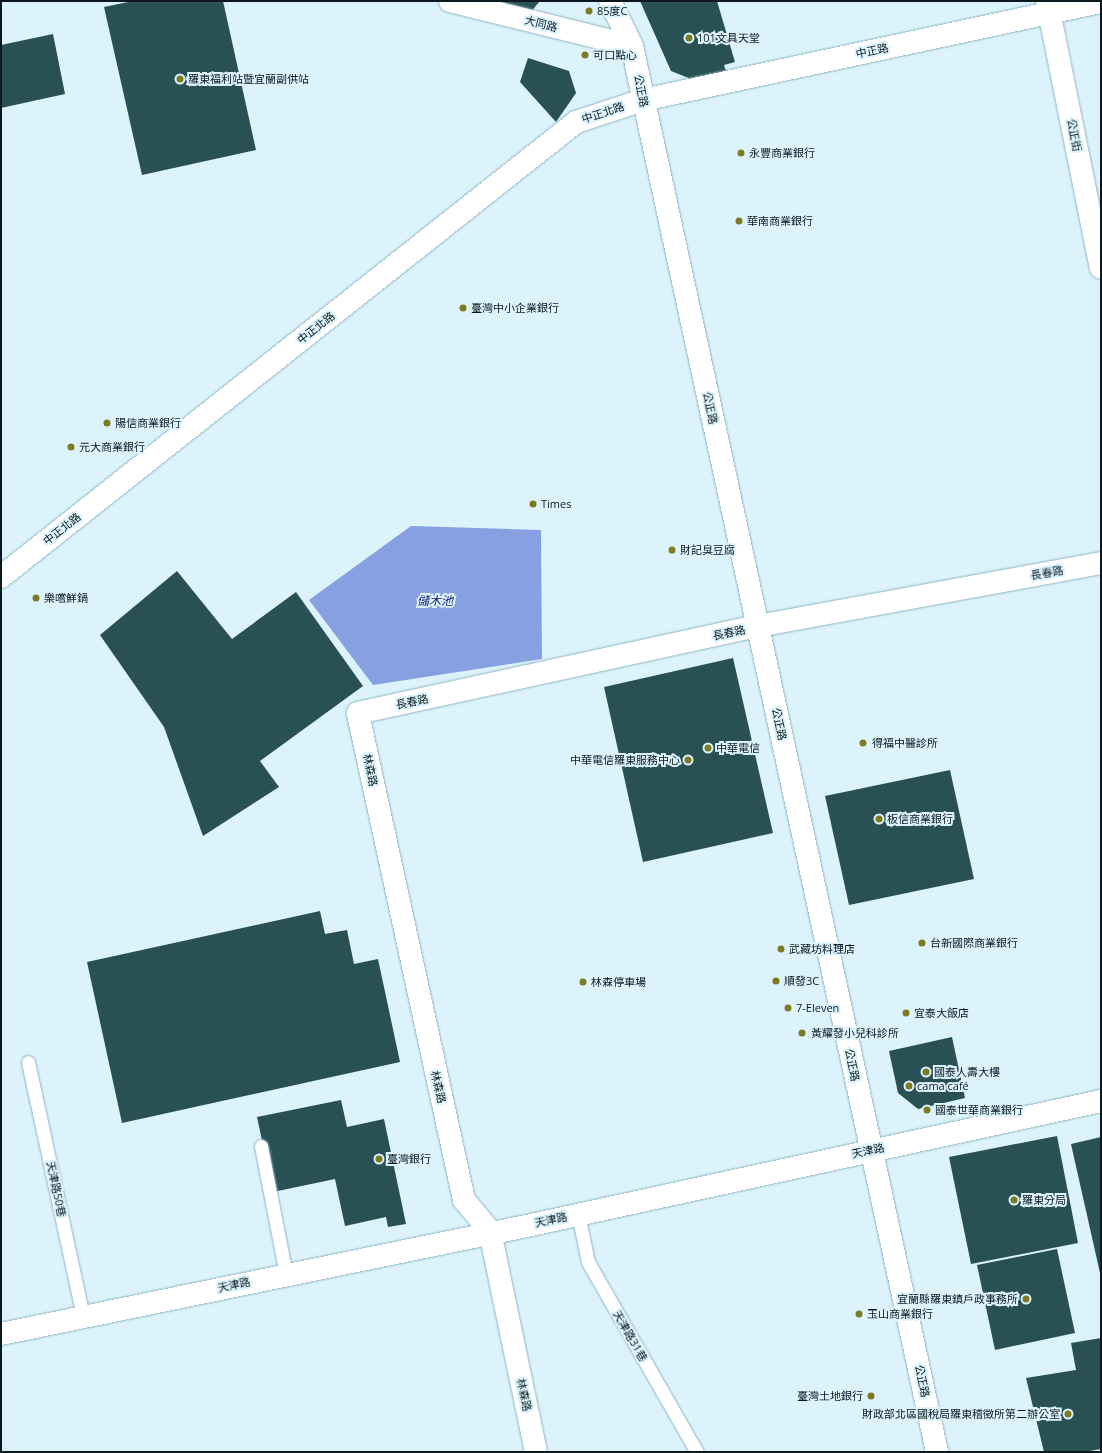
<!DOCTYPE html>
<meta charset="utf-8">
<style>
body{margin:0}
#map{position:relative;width:1102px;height:1453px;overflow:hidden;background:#dcf3fc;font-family:"Open Sans","Noto Sans TC",sans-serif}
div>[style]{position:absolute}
.water>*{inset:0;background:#86a0e2}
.building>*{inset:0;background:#295153}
.roads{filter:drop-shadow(0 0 1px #90b5c3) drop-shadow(0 0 1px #90b5c3)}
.service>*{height:13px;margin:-6.5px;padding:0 6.5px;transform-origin:6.5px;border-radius:6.5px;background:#fff}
.minor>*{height:22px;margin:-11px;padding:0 11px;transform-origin:11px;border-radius:11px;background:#fff}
.dots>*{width:11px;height:11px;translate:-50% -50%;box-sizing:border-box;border:2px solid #dcf3fc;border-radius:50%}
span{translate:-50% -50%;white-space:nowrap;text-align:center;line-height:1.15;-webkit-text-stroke:4px #dcf3fc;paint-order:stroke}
.poi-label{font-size:11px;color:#0b191e}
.left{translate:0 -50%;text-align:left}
.right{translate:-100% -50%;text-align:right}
.street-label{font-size:11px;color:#0b191e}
.water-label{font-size:12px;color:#12226d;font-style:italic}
.frame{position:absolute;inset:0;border:2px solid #0b191e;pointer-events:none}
</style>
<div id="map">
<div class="water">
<div style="clip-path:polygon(411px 526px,541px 530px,542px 659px,373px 685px,309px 600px)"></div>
</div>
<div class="building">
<div style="clip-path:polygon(133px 1px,223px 1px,256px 150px,142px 175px,104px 7px)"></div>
<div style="clip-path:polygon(474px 1px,540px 1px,529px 14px)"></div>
<div style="clip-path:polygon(640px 1px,717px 1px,735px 62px,724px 65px,726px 71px,691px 79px,671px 71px)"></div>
<div style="clip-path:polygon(53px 34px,65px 94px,1px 108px,1px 45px)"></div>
<div style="clip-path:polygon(528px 58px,569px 71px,576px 93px,556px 122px,520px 82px)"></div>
<div style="clip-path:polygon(177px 571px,232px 639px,296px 592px,363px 686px,260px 761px,279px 787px,203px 836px,164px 727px,100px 635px)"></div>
<div style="clip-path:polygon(733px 658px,773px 833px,643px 862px,604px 687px)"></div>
<div style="clip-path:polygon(950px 770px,974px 879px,849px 905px,825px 796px)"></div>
<div style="clip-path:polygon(320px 911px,325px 934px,347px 930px,354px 964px,378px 959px,400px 1062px,122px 1123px,87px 962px)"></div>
<div style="clip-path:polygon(952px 1037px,965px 1098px,918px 1109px,898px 1093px,889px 1051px)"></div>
<div style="clip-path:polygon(341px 1100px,347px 1127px,384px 1119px,406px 1224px,388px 1227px,386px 1217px,345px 1226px,335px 1179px,273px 1192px,257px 1117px)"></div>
<div style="clip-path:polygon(1057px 1136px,1078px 1243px,971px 1264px,949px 1157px)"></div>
<div style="clip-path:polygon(1101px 1137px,1101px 1273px,1100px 1273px,1071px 1144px)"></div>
<div style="clip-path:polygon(1057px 1249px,1075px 1333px,995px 1350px,977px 1265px)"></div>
<div style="clip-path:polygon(1101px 1338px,1101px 1449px,1084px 1452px,1044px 1452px,1026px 1378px,1076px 1370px,1071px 1343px)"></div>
</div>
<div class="roads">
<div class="service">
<div style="left:28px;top:1062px;width:261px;rotate:77.8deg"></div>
<div style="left:261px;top:1146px;width:131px;rotate:79deg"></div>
<div style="left:578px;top:1214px;width:49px;rotate:78.2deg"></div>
<div style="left:588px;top:1262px;width:219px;rotate:60.2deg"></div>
</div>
<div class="minor">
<div style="left:450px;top:1px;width:187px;rotate:13.9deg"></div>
<div style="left:610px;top:1px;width:50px;rotate:63.9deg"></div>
<div style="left:632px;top:46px;width:1439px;rotate:77.76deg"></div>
<div style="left:1047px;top:1px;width:272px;rotate:78.6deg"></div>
<div style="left:1px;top:577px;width:733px;rotate:-38.35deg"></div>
<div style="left:576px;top:122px;width:71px;rotate:-18.2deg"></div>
<div style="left:643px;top:100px;width:468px;rotate:-12.1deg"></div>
<div style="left:1px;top:1334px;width:532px;rotate:-11.61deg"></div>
<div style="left:522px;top:1227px;width:593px;rotate:-12.28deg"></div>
<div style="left:536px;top:1452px;width:226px;rotate:-101.8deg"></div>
<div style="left:490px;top:1231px;width:40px;rotate:-130deg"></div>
<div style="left:464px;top:1200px;width:498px;rotate:-102.3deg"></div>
<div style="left:358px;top:713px;width:409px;rotate:-12.3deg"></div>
<div style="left:758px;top:626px;width:349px;rotate:-10.4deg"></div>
</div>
</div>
<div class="dots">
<div style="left:589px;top:11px;background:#7d7b22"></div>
<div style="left:689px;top:38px;background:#7d7b22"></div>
<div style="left:585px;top:55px;background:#7d7b22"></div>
<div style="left:180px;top:79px;background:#7d7b22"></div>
<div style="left:741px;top:153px;background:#7d7b22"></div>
<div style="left:739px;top:221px;background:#7d7b22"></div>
<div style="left:463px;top:308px;background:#7d7b22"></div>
<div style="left:107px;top:423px;background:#7d7b22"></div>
<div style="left:71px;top:447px;background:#7d7b22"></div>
<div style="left:533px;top:504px;background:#7d7b22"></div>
<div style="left:672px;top:550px;background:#7d7b22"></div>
<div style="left:36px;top:598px;background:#7d7b22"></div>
<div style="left:863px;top:743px;background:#7d7b22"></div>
<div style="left:708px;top:748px;background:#7d7b22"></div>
<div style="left:688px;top:760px;background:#7d7b22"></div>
<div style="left:879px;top:819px;background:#7d7b22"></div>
<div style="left:922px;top:943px;background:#7d7b22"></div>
<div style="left:781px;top:949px;background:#7d7b22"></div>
<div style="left:776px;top:981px;background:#7d7b22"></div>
<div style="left:583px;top:982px;background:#7d7b22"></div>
<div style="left:788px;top:1008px;background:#7d7b22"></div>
<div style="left:906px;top:1013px;background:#7d7b22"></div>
<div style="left:802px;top:1033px;background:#7d7b22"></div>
<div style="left:926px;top:1072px;background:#7d7b22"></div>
<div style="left:909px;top:1086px;background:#7d7b22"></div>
<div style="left:927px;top:1110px;background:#7d7b22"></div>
<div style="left:379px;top:1159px;background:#7d7b22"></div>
<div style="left:1014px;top:1200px;background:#7d7b22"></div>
<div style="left:1026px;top:1299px;background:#7d7b22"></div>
<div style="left:859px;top:1314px;background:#7d7b22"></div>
<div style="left:871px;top:1396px;background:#7d7b22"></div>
<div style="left:1068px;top:1414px;background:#7d7b22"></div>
</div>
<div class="poi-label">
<span class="left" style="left:597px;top:11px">85度C</span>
<span class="left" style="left:697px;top:38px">101文具天堂</span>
<span class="left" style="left:593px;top:55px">可口點心</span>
<span class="left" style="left:188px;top:79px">羅東福利站暨宜蘭副供站</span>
<span class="left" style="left:749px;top:153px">永豐商業銀行</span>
<span class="left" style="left:747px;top:221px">華南商業銀行</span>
<span class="left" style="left:471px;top:308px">臺灣中小企業銀行</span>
<span class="left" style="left:115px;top:423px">陽信商業銀行</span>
<span class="left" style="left:79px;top:447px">元大商業銀行</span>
<span class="left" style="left:541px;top:504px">Times</span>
<span class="left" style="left:680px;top:550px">財記臭豆腐</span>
<span class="left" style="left:44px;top:598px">樂嚐鮮鍋</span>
<span class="left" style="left:872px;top:743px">得福中醫診所</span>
<span class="left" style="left:716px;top:748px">中華電信</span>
<span class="right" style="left:680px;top:760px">中華電信羅東服務中心</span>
<span class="left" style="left:887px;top:819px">板信商業銀行</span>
<span class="left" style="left:930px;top:943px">台新國際商業銀行</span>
<span class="left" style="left:789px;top:949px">武藏坊料理店</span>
<span class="left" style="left:784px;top:981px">順發3C</span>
<span class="left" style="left:591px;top:982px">林森停車場</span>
<span class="left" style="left:796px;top:1008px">7-Eleven</span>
<span class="left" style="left:914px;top:1013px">宜泰大飯店</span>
<span class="left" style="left:811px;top:1033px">黃耀發小兒科診所</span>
<span class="left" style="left:934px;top:1072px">國泰人壽大樓</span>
<span class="left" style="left:917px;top:1086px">cama café</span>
<span class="left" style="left:935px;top:1110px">國泰世華商業銀行</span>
<span class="left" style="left:387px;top:1159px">臺灣銀行</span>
<span class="left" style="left:1022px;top:1200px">羅東分局</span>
<span class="right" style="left:1018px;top:1299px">宜蘭縣羅東鎮戶政事務所</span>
<span class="left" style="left:867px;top:1314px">玉山商業銀行</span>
<span class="right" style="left:863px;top:1396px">臺灣土地銀行</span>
<span class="right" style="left:1060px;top:1414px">財政部北區國稅局羅東稽徵所第二辦公室</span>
</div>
<div class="street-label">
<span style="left:541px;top:24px;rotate:14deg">大同路</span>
<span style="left:872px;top:51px;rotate:-12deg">中正路</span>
<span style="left:641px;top:91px;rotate:79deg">公正路</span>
<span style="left:603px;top:113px;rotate:-18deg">中正北路</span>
<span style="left:1074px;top:135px;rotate:79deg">公正街</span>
<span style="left:316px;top:328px;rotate:-38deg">中正北路</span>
<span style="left:710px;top:408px;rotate:78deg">公正路</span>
<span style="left:62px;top:529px;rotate:-38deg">中正北路</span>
<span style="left:1047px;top:573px;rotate:-10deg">長春路</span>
<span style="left:729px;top:633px;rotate:-12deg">長春路</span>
<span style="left:412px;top:702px;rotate:-12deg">長春路</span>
<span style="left:779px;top:724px;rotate:78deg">公正路</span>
<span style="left:370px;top:770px;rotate:78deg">林森路</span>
<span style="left:852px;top:1065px;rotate:78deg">公正路</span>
<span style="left:438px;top:1087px;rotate:77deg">林森路</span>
<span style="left:868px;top:1151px;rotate:-12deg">天津路</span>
<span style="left:56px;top:1189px;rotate:78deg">天津路50巷</span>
<span style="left:551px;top:1220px;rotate:-12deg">天津路</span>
<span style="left:234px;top:1285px;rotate:-12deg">天津路</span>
<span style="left:630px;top:1336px;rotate:60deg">天津路31巷</span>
<span style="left:922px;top:1381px;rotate:78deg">公正路</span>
<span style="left:524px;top:1395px;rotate:78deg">林森路</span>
</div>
<div class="water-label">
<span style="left:435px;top:601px">儲木池</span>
</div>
<div class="frame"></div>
</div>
